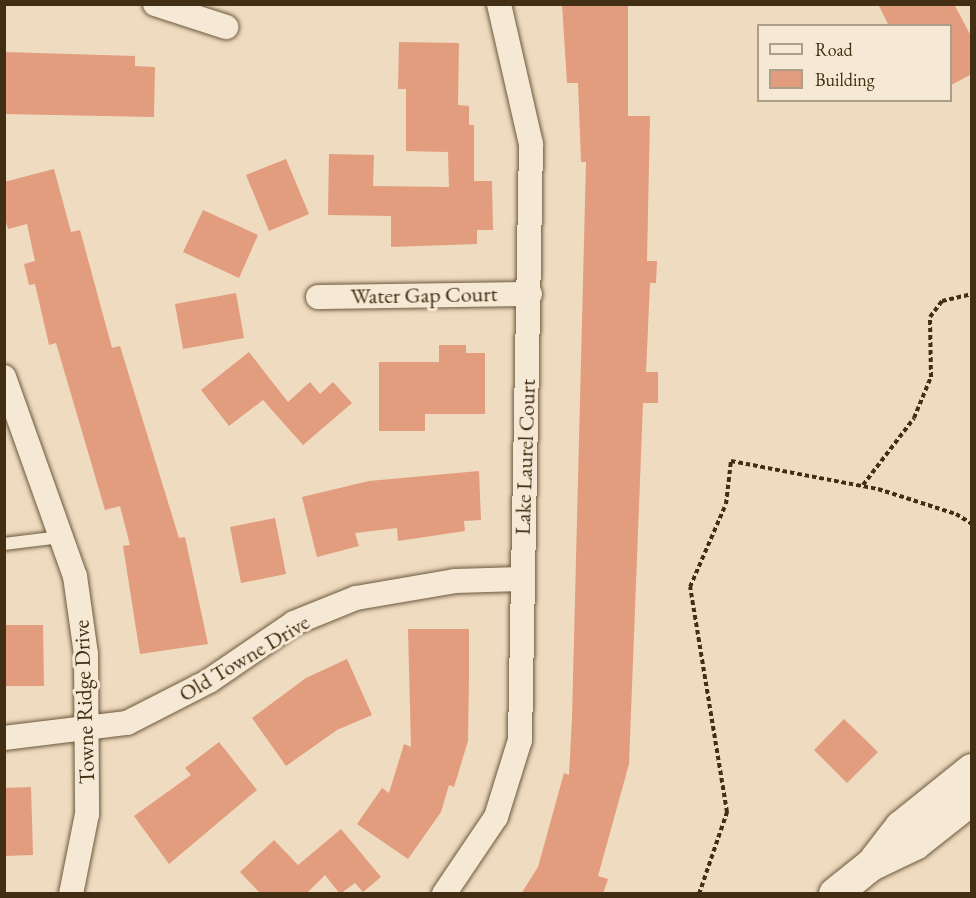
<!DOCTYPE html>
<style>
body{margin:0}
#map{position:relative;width:976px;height:898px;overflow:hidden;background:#efdbbf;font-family:"EB Garamond",serif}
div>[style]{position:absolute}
.building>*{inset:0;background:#e29c7e}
.path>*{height:4px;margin-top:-2px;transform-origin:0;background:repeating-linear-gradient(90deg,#422e12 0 4.5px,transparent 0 7.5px)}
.roads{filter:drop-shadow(0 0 2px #6d593d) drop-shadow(0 0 2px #6d593d)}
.service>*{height:12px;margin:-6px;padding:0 6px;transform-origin:6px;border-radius:6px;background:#f5e8d5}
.minor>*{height:24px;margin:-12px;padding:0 12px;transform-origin:12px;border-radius:12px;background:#f5e8d5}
.tertiary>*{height:32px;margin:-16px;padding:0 16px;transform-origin:16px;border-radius:16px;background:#f5e8d5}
span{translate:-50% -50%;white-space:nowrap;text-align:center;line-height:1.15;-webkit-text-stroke:6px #f5e8d5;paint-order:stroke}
.street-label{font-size:22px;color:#422e12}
.frame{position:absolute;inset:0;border:6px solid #422e12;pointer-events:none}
.legend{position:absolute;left:757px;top:24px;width:195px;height:78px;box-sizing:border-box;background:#f5e8d5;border:2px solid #ad9e87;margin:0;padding:8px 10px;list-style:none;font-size:18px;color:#422e12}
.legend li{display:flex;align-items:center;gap:12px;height:30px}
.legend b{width:30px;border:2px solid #ad9e87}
</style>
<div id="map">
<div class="building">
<div style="clip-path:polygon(562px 4px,628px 4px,628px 116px,650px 116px,647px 261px,657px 261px,656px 283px,650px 283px,646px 372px,658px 372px,658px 403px,643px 403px,629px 764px,598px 876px,608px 879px,603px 894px,521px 894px,538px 867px,564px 773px,569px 775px,572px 718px,586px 162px,581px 162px,578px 83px,567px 83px)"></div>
<div style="clip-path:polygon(878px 4px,954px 4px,972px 38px,972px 74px,951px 85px,951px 26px,889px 26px)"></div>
<div style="clip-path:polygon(399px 42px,459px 43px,458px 105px,469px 106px,469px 125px,474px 125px,474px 181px,492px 181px,493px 230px,477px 230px,477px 244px,391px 247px,391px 216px,328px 215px,329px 154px,374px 155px,373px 186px,449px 187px,448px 152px,406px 151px,406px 89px,398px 89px)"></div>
<div style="clip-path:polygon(4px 52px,135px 56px,135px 66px,155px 67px,154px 117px,4px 114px)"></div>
<div style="clip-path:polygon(286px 159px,309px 214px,269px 231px,246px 175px)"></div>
<div style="clip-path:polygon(54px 169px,71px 232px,80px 230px,112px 348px,120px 346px,179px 538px,185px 537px,208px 644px,140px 654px,123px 546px,130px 545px,120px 506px,105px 510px,56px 343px,49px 345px,35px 284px,29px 285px,24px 264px,35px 261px,27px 224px,8px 229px,4px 215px,4px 182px)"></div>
<div style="clip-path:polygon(203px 210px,258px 235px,239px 278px,183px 252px)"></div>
<div style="clip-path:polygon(236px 293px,244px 338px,183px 349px,175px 304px)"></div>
<div style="clip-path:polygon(439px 345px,466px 345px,466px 353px,485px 353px,485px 414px,425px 414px,425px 431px,379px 431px,379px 362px,439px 362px)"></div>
<div style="clip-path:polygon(249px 352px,288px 402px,310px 382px,320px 394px,333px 382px,352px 403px,303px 445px,263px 400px,229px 426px,201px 390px)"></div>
<div style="clip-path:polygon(479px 471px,481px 520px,464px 521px,465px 531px,398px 541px,397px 528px,355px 533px,359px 546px,317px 557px,302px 497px,369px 481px)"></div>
<div style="clip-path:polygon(275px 518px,286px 574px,241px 583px,230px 527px)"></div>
<div style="clip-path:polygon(4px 625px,43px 625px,44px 686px,4px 686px)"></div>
<div style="clip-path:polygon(408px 629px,469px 629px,469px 676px,468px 741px,454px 787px,449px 785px,441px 812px,408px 859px,357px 824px,382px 788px,389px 793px,404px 744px,411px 747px)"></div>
<div style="clip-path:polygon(347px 659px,372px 715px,337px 730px,286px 766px,252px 718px,306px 678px)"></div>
<div style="clip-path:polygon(844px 719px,878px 752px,847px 783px,814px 750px)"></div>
<div style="clip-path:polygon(219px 742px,257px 790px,169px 864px,134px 816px,191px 775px,185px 768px)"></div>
<div style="clip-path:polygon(31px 787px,33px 855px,4px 856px,4px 788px)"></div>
<div style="clip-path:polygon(341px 829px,381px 877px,363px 892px,355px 883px,340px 894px,325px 875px,306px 894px,261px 894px,240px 872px,274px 840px,298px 865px)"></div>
</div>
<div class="path">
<div style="left:863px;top:485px;width:84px;rotate:-52.7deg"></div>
<div style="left:914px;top:418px;width:44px;rotate:-67.5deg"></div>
<div style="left:931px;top:377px;width:60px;rotate:-91deg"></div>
<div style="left:930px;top:317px;width:20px;rotate:-53deg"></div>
<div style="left:942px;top:301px;width:31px;rotate:-13deg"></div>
<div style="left:699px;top:894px;width:87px;rotate:-71.1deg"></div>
<div style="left:727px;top:812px;width:228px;rotate:-99.3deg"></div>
<div style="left:690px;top:587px;width:90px;rotate:-66.6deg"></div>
<div style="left:726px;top:504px;width:43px;rotate:-83.4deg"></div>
<div style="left:731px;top:461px;width:150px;rotate:10.8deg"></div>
<div style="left:878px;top:489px;width:82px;rotate:17.8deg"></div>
<div style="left:956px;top:514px;width:19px;rotate:32deg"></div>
</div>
<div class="roads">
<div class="service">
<div style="left:4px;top:544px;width:57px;rotate:-7deg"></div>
</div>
<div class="minor">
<div style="left:155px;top:4px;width:75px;rotate:17.9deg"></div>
<div style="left:318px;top:297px;width:212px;rotate:-0.8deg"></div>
<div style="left:4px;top:377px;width:211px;rotate:70.4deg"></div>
<div style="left:75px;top:576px;width:79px;rotate:82deg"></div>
<div style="left:86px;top:654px;width:160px;rotate:89.6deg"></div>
<div style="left:87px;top:814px;width:82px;rotate:101.3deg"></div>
<div style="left:4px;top:738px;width:124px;rotate:-7deg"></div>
<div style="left:127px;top:723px;width:92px;rotate:-27.1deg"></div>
<div style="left:209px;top:681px;width:103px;rotate:-34.3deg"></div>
<div style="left:294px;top:623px;width:67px;rotate:-22deg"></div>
<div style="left:356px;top:598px;width:100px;rotate:-9.7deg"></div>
<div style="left:455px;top:581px;width:66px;rotate:-1.7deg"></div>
<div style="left:444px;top:894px;width:93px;rotate:-56deg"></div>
<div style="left:496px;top:817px;width:81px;rotate:-72.7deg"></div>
<div style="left:520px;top:740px;width:596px;rotate:-88.94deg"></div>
<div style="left:531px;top:144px;width:144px;rotate:-102.9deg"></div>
</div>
<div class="tertiary">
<div style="left:876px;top:859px;width:41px;rotate:-52deg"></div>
<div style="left:901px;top:827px;width:91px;rotate:-38.8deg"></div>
<div style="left:835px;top:894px;width:46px;rotate:-38.9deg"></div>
<div style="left:871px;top:865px;width:49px;rotate:-25.5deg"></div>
<div style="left:915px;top:844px;width:73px;rotate:-38.3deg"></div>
</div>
</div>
<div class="street-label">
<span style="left:424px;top:295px;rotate:-1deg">Water Gap Court</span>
<span style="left:525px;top:457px;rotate:-88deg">Lake Laurel Court</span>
<span style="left:244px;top:658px;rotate:-31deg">Old Towne Drive</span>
<span style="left:84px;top:702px;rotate:-92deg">Towne Ridge Drive</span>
</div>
<div class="frame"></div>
<ul class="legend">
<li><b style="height:8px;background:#f5e8d5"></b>Road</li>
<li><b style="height:16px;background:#e29c7e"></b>Building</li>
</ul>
</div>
